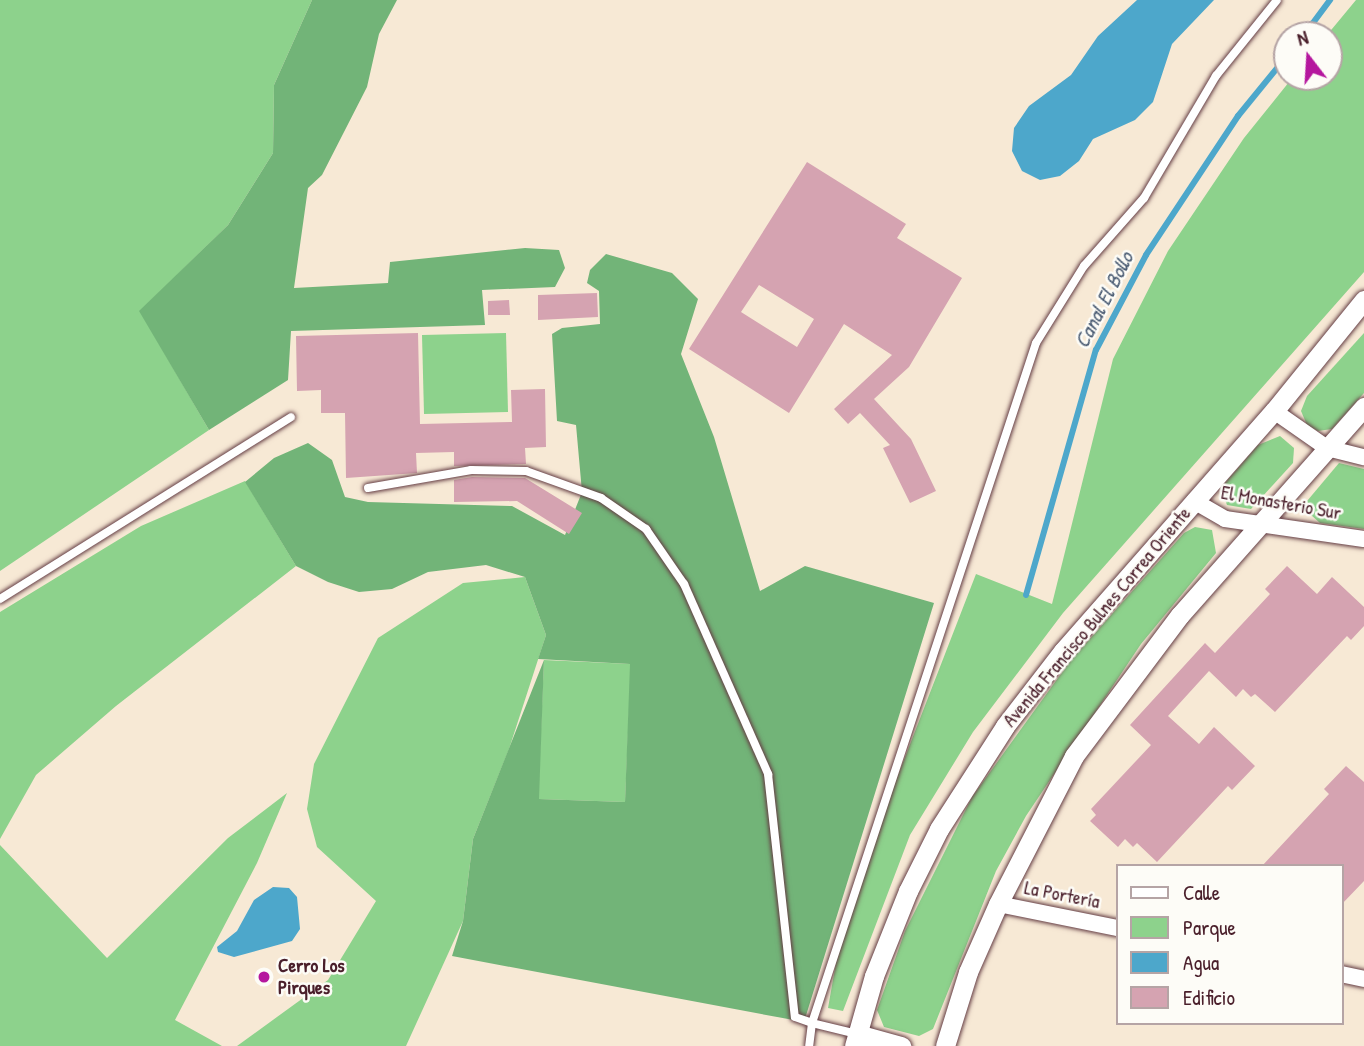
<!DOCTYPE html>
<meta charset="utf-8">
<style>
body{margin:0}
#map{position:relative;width:1364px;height:1046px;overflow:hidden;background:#f7e9d5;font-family:"Patrick Hand",sans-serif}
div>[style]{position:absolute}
.green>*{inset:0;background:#8dd28c}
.forest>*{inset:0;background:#72b478}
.water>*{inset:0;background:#4da7cb}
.stream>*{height:6px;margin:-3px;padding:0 3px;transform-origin:3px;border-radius:3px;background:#4da7cb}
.building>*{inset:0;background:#d5a3b1}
.roads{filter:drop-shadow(0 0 2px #643d44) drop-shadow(0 0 2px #643d44)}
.service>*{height:8px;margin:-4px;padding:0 4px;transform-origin:4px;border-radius:4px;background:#fff}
.minor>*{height:16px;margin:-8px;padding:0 8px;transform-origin:8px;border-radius:8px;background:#fff}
.tertiary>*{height:19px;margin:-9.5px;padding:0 9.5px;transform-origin:9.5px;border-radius:9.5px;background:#fff}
.dots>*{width:19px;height:19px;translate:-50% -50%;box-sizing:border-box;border:4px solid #fdfcf7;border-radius:50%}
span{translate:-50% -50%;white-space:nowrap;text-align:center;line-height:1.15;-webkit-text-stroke:5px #fdfcf7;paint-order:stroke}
.street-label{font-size:19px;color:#4a1f2b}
.poi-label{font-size:19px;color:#4a1f2b;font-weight:700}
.left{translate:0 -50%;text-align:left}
.water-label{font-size:21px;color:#4b5c73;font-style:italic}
.legend{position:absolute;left:1116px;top:864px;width:228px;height:161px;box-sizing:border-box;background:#fdfcf7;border:2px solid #b5a4a5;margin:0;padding:9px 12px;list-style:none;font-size:21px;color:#4a1f2b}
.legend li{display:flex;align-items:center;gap:14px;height:35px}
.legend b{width:35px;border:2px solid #b5a4a5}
.north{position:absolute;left:1273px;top:21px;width:70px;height:70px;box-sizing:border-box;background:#fdfcf7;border:2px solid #b5a4a5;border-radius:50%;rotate:343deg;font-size:19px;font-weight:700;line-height:28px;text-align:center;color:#4a1f2b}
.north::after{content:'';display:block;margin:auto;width:24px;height:32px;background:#b5179e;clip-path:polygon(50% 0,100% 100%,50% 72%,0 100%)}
</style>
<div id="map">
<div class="green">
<div style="clip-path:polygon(0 0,312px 0,274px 85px,273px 153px,228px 225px,140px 311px,209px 430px,0 571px)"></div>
<div style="clip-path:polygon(1356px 0,1364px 0,1364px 272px,1063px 613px,973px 732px,910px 835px,843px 1011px,828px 1008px,845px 912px,976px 574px,1052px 604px,1113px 359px,1168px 251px,1244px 138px,1293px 77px,1329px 77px,1327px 35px)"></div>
<div style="clip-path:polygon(506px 333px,508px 412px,424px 414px,422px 335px)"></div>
<div style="clip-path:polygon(1364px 333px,1364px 393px,1332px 429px,1318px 431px,1307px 425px,1301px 411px,1307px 396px)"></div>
<div style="clip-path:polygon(1280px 436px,1294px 448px,1293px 463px,1251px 509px,1227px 505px,1222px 492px,1225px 483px,1258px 445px)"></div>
<div style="clip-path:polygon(1339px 463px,1364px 469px,1364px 529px,1320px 523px,1302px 507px)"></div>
<div style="clip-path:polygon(245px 481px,296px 566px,116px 706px,36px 775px,0 839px,0 612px,141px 526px)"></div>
<div style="clip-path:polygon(1195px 527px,1212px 530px,1216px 553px,1141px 644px,1026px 816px,996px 871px,933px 1029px,919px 1036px,884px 1027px,877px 1010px,905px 931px,972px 797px,1071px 660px,1184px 533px)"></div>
<div style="clip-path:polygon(525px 577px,546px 635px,509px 749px,473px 839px,463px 921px,406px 1046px,237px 1046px,328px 980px,376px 901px,317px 847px,307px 809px,314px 764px,378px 638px,463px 583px)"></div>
<div style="clip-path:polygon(544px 660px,631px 664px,625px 802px,538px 799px)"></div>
<div style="clip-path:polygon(287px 793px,257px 863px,175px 1020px,222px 1046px,0 1046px,0 845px,107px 958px,228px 838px)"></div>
</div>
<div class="forest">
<div style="clip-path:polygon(312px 0,397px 0,379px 34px,367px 87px,322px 175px,308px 188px,294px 288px,388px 283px,390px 262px,525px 248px,559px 250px,565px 268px,555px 287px,482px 290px,485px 325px,291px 331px,288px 380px,209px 430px,139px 311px,228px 225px,273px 153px,274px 85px)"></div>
<div style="clip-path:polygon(606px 254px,672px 273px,698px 299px,681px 354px,714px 437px,760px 591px,805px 566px,934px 603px,804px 1022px,452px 956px,463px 921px,473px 839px,544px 660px,539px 799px,625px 802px,630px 664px,538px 659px,546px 635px,525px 577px,486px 565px,428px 572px,392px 589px,359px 592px,328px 582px,296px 566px,245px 482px,274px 458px,308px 443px,332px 460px,345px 497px,368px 502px,512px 506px,565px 535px,582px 492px,576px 425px,557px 421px,552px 334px,562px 328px,600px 324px,599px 291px,587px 283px,590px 270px)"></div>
</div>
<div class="water">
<div style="clip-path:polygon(1137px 0,1214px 0,1172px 44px,1153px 102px,1135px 120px,1093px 139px,1079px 161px,1060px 176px,1040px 180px,1022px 171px,1012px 151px,1014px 128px,1029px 106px,1071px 75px,1098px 36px)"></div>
<div style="clip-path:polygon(273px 887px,289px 888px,297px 897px,300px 929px,292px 941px,234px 957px,218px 952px,217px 947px,237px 931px,254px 900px)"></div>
</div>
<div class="stream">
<div style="left:1304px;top:35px;width:44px;rotate:-53.4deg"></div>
<div style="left:1026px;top:595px;width:255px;rotate:-74.1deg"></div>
<div style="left:1096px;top:350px;width:107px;rotate:-62.2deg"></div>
<div style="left:1146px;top:255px;width:167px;rotate:-56.5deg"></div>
<div style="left:1238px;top:116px;width:77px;rotate:-50.8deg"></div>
</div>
<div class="building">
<div style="clip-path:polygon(evenodd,807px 162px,906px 224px,897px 238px,962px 278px,909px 367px,874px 399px,911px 439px,936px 491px,910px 503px,883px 448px,890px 445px,860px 413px,848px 424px,834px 409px,892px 355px,844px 324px,789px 413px,689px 349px,807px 162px,759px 285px,814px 319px,797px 347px,741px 312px,759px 285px)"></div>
<div style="clip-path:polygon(597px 293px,598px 317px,538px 320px,538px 295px)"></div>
<div style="clip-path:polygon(509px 300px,510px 315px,488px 315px,488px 301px)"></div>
<div style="clip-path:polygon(418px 333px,420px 424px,512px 422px,511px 390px,545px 389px,546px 447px,525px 448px,526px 464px,454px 466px,454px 452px,416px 453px,417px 473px,346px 478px,345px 413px,321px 413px,321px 390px,297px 391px,296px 336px)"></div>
<div style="clip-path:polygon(472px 477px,525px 478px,582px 513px,569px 534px,517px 501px,454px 502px,454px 480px)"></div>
<div style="clip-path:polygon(1287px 566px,1317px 594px,1332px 577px,1364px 607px,1364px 626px,1351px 640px,1347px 636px,1275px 712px,1255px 694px,1251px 697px,1243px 689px,1236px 697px,1209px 671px,1168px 716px,1199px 744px,1214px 727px,1255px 766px,1232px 790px,1228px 786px,1157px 862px,1137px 843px,1133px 847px,1125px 839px,1118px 847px,1090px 821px,1096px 815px,1091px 809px,1151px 745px,1130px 725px,1205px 643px,1215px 653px,1270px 594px,1265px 589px)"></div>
<div style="clip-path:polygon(1346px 766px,1364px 782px,1364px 881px,1341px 905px,1341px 866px,1262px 866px,1329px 794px,1324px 789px)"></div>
</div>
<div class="roads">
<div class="service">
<div style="left:368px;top:488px;width:105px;rotate:-9.9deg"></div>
<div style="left:471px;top:470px;width:55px;rotate:1deg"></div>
<div style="left:526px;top:471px;width:80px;rotate:19.8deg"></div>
<div style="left:601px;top:498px;width:55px;rotate:34.6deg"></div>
<div style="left:646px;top:529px;width:67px;rotate:55.4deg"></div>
<div style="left:684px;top:584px;width:208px;rotate:66.1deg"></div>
<div style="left:768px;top:774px;width:244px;rotate:83.7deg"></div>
<div style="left:795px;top:1017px;width:18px;rotate:19deg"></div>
<div style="left:812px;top:1023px;width:23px;rotate:97deg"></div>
<div style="left:0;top:599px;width:343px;rotate:-32deg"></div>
<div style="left:857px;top:1034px;width:46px;rotate:-166.3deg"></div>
<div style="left:812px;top:1023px;width:716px;rotate:-71.77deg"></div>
<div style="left:1036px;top:343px;width:91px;rotate:-58.1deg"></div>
<div style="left:1084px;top:266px;width:91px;rotate:-48.6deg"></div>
<div style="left:1144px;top:198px;width:142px;rotate:-59.5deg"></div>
<div style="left:1216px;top:76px;width:97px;rotate:-51.2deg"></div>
</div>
<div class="minor">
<div style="left:1274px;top:411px;width:65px;rotate:34.9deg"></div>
<div style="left:1327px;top:448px;width:38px;rotate:14deg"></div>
<div style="left:1194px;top:501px;width:36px;rotate:30deg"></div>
<div style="left:1225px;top:519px;width:140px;rotate:8.2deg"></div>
<div style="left:998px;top:904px;width:121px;rotate:11.4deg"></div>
<div style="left:1341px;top:974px;width:24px;rotate:12deg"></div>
</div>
<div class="tertiary">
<div style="left:857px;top:1034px;width:46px;rotate:15.3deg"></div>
<div style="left:854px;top:1046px;width:73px;rotate:-74.1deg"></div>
<div style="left:874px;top:976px;width:92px;rotate:-68.2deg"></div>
<div style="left:908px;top:891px;width:69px;rotate:-63.4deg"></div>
<div style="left:939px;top:829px;width:122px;rotate:-57.3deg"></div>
<div style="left:1005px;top:726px;width:95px;rotate:-52.3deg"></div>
<div style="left:1063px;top:651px;width:320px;rotate:-48.7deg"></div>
<div style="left:1274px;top:411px;width:143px;rotate:-51deg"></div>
<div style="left:945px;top:1046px;width:77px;rotate:-72.7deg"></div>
<div style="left:968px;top:972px;width:74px;rotate:-66.2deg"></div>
<div style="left:998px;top:904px;width:166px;rotate:-62.8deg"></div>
<div style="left:1074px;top:756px;width:176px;rotate:-53.1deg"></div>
<div style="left:1180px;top:615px;width:278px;rotate:-48.5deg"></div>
</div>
</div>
<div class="dots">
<div style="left:264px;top:977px;background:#b5179e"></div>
</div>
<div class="street-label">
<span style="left:1281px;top:503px;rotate:10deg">El Monasterio Sur</span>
<span style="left:1097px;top:617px;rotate:-50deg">Avenida Francisco Bulnes Correa Oriente</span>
<span style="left:1062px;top:895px;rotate:11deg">La Portería</span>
</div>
<div class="poi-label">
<span class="left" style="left:278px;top:977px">Cerro Los<br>Pirques</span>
</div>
<div class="water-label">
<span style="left:1104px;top:300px;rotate:-63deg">Canal El Bollo</span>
</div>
<ul class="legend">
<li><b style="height:9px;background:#fff"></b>Calle</li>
<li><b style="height:19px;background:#8dd28c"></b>Parque</li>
<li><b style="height:19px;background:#4da7cb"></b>Agua</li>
<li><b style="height:19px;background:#d5a3b1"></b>Edificio</li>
</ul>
<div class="north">N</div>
</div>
